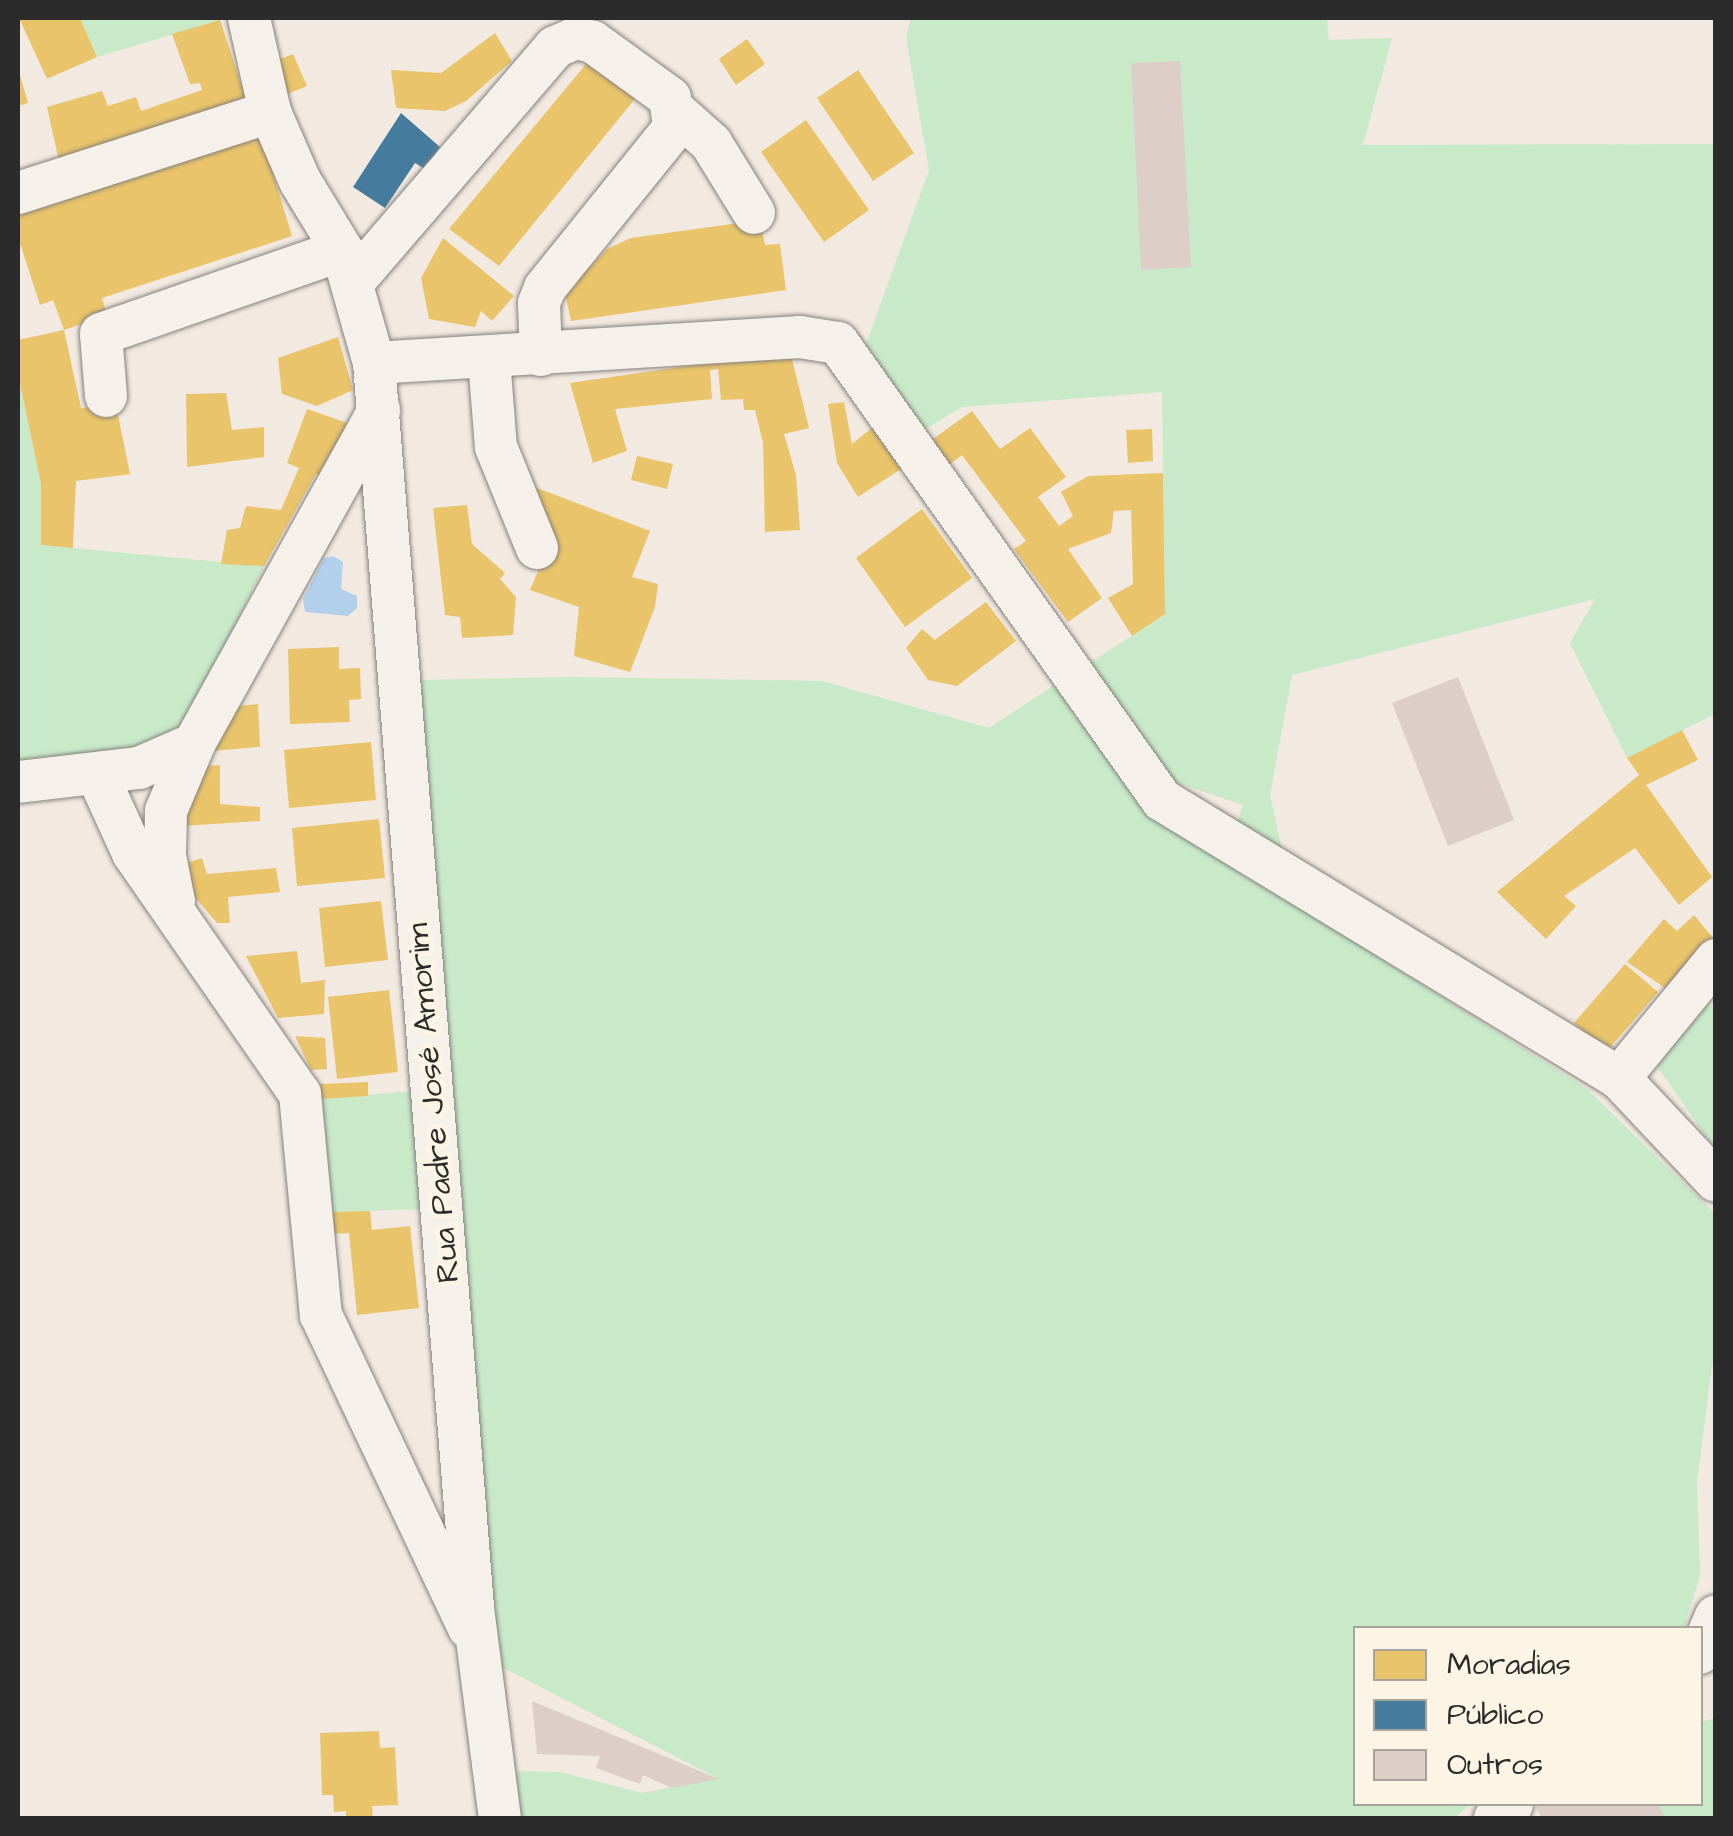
<!DOCTYPE html>
<meta charset="utf-8">
<style>
body{margin:0}
#map{position:relative;width:1733px;height:1836px;overflow:hidden;background:#f2e9e1;font-family:"Architects Daughter",sans-serif}
div>[style]{position:absolute}
.green>*{inset:0;background:#c8eac9}
.water>*{inset:0;background:#b2d0ec}
.homes>*{inset:0;background:#e9c46a}
.public>*{inset:0;background:#457b9d}
.building>*{inset:0;background:#ddcec8}
.roads{filter:drop-shadow(0 0 2px #85807d) drop-shadow(0 0 2px #85807d)}
.minor>*{height:42px;margin:-21px;padding:0 21px;transform-origin:21px;border-radius:21px;background:#f5f1ea}
span{translate:-50% -50%;white-space:nowrap;text-align:center;line-height:1.15;-webkit-text-stroke:10px #fcf5e5;paint-order:stroke}
.street-label{font-size:32px;color:#2b2b2b}
.frame{position:absolute;inset:0;border:20px solid #2b2b2b;pointer-events:none}
.legend{position:absolute;left:1353px;top:1626px;width:350px;height:180px;box-sizing:border-box;background:#fcf5e5;border:2px solid #a8a49b;margin:0;padding:12px 18px;list-style:none;font-size:30px;color:#2b2b2b}
.legend li{display:flex;align-items:center;gap:20px;height:50px}
.legend b{width:50px;border:2px solid #a8a49b}
</style>
<div id="map">
<div class="green">
<div style="clip-path:polygon(80px 18px,224px 18px,225px 19px,97px 57px)"></div>
<div style="clip-path:polygon(911px 18px,1327px 18px,1329px 40px,1392px 38px,1363px 145px,1715px 144px,1715px 714px,1627px 758px,1570px 643px,1595px 599px,1292px 675px,1270px 795px,1283px 854px,1237px 823px,1243px 805px,1172px 781px,1083px 667px,1165px 614px,1162px 392px,962px 407px,921px 432px,865px 347px,929px 170px,906px 38px)"></div>
<div style="clip-path:polygon(18px 374px,41px 484px,41px 545px,264px 566px,184px 731px,136px 748px,18px 760px)"></div>
<div style="clip-path:polygon(569px 677px,822px 681px,989px 728px,1054px 685px,1139px 805px,1587px 1089px,1715px 1214px,1715px 1343px,1697px 1481px,1700px 1576px,1684px 1628px,1356px 1628px,1356px 1804px,1471px 1804px,1454px 1818px,516px 1818px,509px 1771px,560px 1772px,642px 1793px,717px 1778px,496px 1664px,412px 680px)"></div>
<div style="clip-path:polygon(1699px 1001px,1715px 1008px,1715px 1150px,1655px 1063px)"></div>
<div style="clip-path:polygon(413px 1091px,422px 1209px,329px 1212px,321px 1099px)"></div>
<div style="clip-path:polygon(1715px 1718px,1715px 1818px,1542px 1818px,1534px 1804px,1700px 1804px,1701px 1722px)"></div>
</div>
<div class="water">
<div style="clip-path:polygon(333px 556px,343px 562px,341px 589px,357px 596px,357px 608px,348px 616px,305px 612px,303px 599px,324px 558px)"></div>
</div>
<div class="homes">
<div style="clip-path:polygon(19px 18px,80px 18px,97px 57px,47px 79px)"></div>
<div style="clip-path:polygon(220px 20px,249px 108px,60px 166px,47px 107px,102px 91px,108px 106px,136px 97px,141px 111px,202px 90px,200px 83px,190px 84px,172px 34px)"></div>
<div style="clip-path:polygon(495px 33px,512px 61px,466px 101px,445px 111px,396px 108px,391px 70px,441px 73px)"></div>
<div style="clip-path:polygon(747px 39px,765px 64px,736px 85px,719px 59px)"></div>
<div style="clip-path:polygon(596px 52px,643px 89px,499px 266px,449px 229px)"></div>
<div style="clip-path:polygon(293px 54px,307px 86px,287px 94px,273px 62px)"></div>
<div style="clip-path:polygon(18px 68px,28px 103px,18px 106px)"></div>
<div style="clip-path:polygon(858px 70px,914px 153px,873px 181px,817px 98px)"></div>
<div style="clip-path:polygon(806px 120px,869px 210px,824px 242px,761px 152px)"></div>
<div style="clip-path:polygon(258px 124px,292px 236px,102px 298px,107px 315px,64px 330px,53px 300px,40px 305px,18px 237px,18px 217px,36px 198px)"></div>
<div style="clip-path:polygon(760px 220px,765px 245px,780px 244px,786px 290px,571px 321px,565px 293px,607px 249px,631px 238px)"></div>
<div style="clip-path:polygon(443px 238px,514px 296px,492px 321px,481px 311px,475px 327px,429px 319px,421px 278px)"></div>
<div style="clip-path:polygon(64px 330px,81px 408px,116px 405px,130px 474px,76px 481px,73px 548px,41px 545px,41px 484px,18px 374px,18px 340px)"></div>
<div style="clip-path:polygon(338px 337px,353px 390px,317px 406px,282px 394px,278px 358px)"></div>
<div style="clip-path:polygon(790px 351px,809px 428px,784px 434px,796px 475px,800px 530px,765px 532px,763px 443px,755px 410px,744px 410px,743px 399px,721px 400px,718px 369px,710px 370px,712px 399px,615px 409px,627px 451px,593px 463px,570px 383px)"></div>
<div style="clip-path:polygon(226px 393px,232px 430px,264px 427px,264px 457px,187px 467px,186px 394px)"></div>
<div style="clip-path:polygon(844px 402px,852px 444px,873px 427px,904px 467px,858px 497px,837px 463px,828px 404px)"></div>
<div style="clip-path:polygon(307px 409px,350px 424px,322px 477px,316px 474px,264px 566px,221px 564px,227px 530px,240px 528px,246px 506px,281px 510px,299px 468px,287px 463px)"></div>
<div style="clip-path:polygon(972px 411px,1000px 449px,1030px 428px,1066px 477px,1038px 497px,1059px 526px,1073px 516px,1061px 492px,1088px 476px,1163px 473px,1165px 614px,1132px 636px,1108px 598px,1133px 584px,1131px 510px,1114px 511px,1111px 533px,1068px 549px,1102px 598px,1068px 622px,1014px 549px,1026px 541px,962px 455px,944px 469px,926px 444px)"></div>
<div style="clip-path:polygon(1152px 429px,1153px 461px,1128px 463px,1126px 430px)"></div>
<div style="clip-path:polygon(637px 456px,673px 464px,667px 489px,631px 480px)"></div>
<div style="clip-path:polygon(524px 483px,650px 531px,632px 577px,658px 584px,655px 607px,630px 672px,574px 656px,579px 607px,530px 590px,550px 543px)"></div>
<div style="clip-path:polygon(467px 505px,472px 544px,505px 573px,500px 579px,516px 597px,513px 635px,462px 638px,460px 617px,445px 615px,433px 508px)"></div>
<div style="clip-path:polygon(922px 509px,972px 578px,905px 627px,856px 558px)"></div>
<div style="clip-path:polygon(986px 602px,1016px 641px,957px 686px,928px 680px,906px 648px,922px 629px,935px 640px)"></div>
<div style="clip-path:polygon(339px 647px,339px 669px,360px 668px,361px 699px,349px 700px,350px 722px,290px 724px,288px 649px)"></div>
<div style="clip-path:polygon(258px 704px,260px 747px,212px 751px,238px 706px)"></div>
<div style="clip-path:polygon(1682px 730px,1698px 760px,1646px 785px,1712px 877px,1679px 905px,1635px 848px,1564px 896px,1576px 906px,1546px 939px,1497px 892px,1639px 775px,1627px 758px)"></div>
<div style="clip-path:polygon(371px 742px,376px 800px,289px 808px,284px 750px)"></div>
<div style="clip-path:polygon(220px 765px,220px 804px,260px 807px,260px 821px,181px 826px,205px 766px)"></div>
<div style="clip-path:polygon(379px 819px,385px 878px,297px 886px,292px 828px)"></div>
<div style="clip-path:polygon(202px 858px,207px 874px,276px 868px,280px 892px,228px 897px,230px 923px,217px 923px,187px 888px,181px 865px)"></div>
<div style="clip-path:polygon(381px 901px,388px 960px,325px 967px,319px 908px)"></div>
<div style="clip-path:polygon(1694px 915px,1713px 938px,1665px 988px,1627px 962px,1664px 919px,1677px 931px)"></div>
<div style="clip-path:polygon(297px 951px,301px 983px,325px 980px,324px 1014px,278px 1018px,246px 956px)"></div>
<div style="clip-path:polygon(1625px 964px,1658px 992px,1606px 1052px,1574px 1023px)"></div>
<div style="clip-path:polygon(389px 990px,398px 1072px,337px 1079px,328px 997px)"></div>
<div style="clip-path:polygon(295px 1036px,325px 1038px,327px 1069px,311px 1070px)"></div>
<div style="clip-path:polygon(368px 1082px,368px 1096px,321px 1099px,320px 1084px)"></div>
<div style="clip-path:polygon(370px 1211px,372px 1230px,410px 1226px,419px 1308px,357px 1315px,349px 1233px,329px 1234px,329px 1212px)"></div>
<div style="clip-path:polygon(379px 1731px,380px 1748px,395px 1747px,398px 1805px,372px 1806px,373px 1818px,346px 1818px,346px 1811px,334px 1812px,333px 1795px,322px 1795px,320px 1733px)"></div>
</div>
<div class="public">
<div style="clip-path:polygon(401px 113px,440px 147px,425px 169px,415px 163px,385px 208px,353px 187px)"></div>
</div>
<div class="building">
<div style="clip-path:polygon(1180px 61px,1191px 267px,1141px 270px,1131px 63px)"></div>
<div style="clip-path:polygon(1458px 677px,1514px 820px,1448px 846px,1392px 703px)"></div>
<div style="clip-path:polygon(532px 1701px,719px 1779px,672px 1788px,643px 1775px,640px 1784px,596px 1768px,600px 1756px,537px 1754px)"></div>
<div style="clip-path:polygon(1534px 1804px,1658px 1804px,1666px 1818px,1542px 1818px)"></div>
</div>
<div class="roads">
<div class="minor">
<div style="left:249px;top:18px;width:96px;rotate:77.4deg"></div>
<div style="left:270px;top:112px;width:75px;rotate:66.5deg"></div>
<div style="left:300px;top:181px;width:81px;rotate:58.7deg"></div>
<div style="left:342px;top:250px;width:117px;rotate:74.2deg"></div>
<div style="left:374px;top:363px;width:1249px;rotate:85.45deg"></div>
<div style="left:473px;top:1608px;width:212px;rotate:82.7deg"></div>
<div style="left:676px;top:112px;width:47px;rotate:41.5deg"></div>
<div style="left:711px;top:143px;width:82px;rotate:58.4deg"></div>
<div style="left:18px;top:193px;width:265px;rotate:-17.8deg"></div>
<div style="left:354px;top:281px;width:308px;rotate:-49.3deg"></div>
<div style="left:555px;top:47px;width:23px;rotate:-23deg"></div>
<div style="left:576px;top:38px;width:17px;rotate:13deg"></div>
<div style="left:593px;top:42px;width:95px;rotate:36deg"></div>
<div style="left:670px;top:98px;width:30px;rotate:82deg"></div>
<div style="left:674px;top:128px;width:206px;rotate:128.9deg"></div>
<div style="left:545px;top:288px;width:16px;rotate:112deg"></div>
<div style="left:539px;top:303px;width:52px;rotate:87.8deg"></div>
<div style="left:489px;top:359px;width:88px;rotate:85.5deg"></div>
<div style="left:496px;top:447px;width:109px;rotate:67.9deg"></div>
<div style="left:374px;top:363px;width:427px;rotate:-3.5deg"></div>
<div style="left:800px;top:337px;width:38px;rotate:9deg"></div>
<div style="left:838px;top:343px;width:560px;rotate:54.66deg"></div>
<div style="left:1162px;top:800px;width:535px;rotate:31.31deg"></div>
<div style="left:106px;top:396px;width:62px;rotate:-94.6deg"></div>
<div style="left:101px;top:334px;width:255px;rotate:-19.2deg"></div>
<div style="left:97px;top:774px;width:87px;rotate:65.5deg"></div>
<div style="left:133px;top:853px;width:293px;rotate:55.3deg"></div>
<div style="left:300px;top:1094px;width:222px;rotate:84.6deg"></div>
<div style="left:321px;top:1315px;width:346px;rotate:64.7deg"></div>
<div style="left:18px;top:782px;width:122px;rotate:-6.6deg"></div>
<div style="left:139px;top:768px;width:60px;rotate:-23.6deg"></div>
<div style="left:194px;top:744px;width:382px;rotate:-61deg"></div>
<div style="left:174px;top:901px;width:46px;rotate:-101.3deg"></div>
<div style="left:165px;top:856px;width:45px;rotate:-88.7deg"></div>
<div style="left:166px;top:811px;width:73px;rotate:-67.3deg"></div>
<div style="left:1716px;top:960px;width:153px;rotate:129.4deg"></div>
<div style="left:1619px;top:1078px;width:141px;rotate:46.7deg"></div>
<div style="left:1700px;top:1653px;width:40px;rotate:-66.6deg"></div>
<div style="left:1495px;top:1818px;width:22px;rotate:-39deg"></div>
</div>
</div>
<div class="street-label">
<span style="left:434px;top:1103px;rotate:-95deg">Rua Padre José Amorim</span>
</div>
<div class="frame"></div>
<ul class="legend">
<li><b style="height:28px;background:#e9c46a"></b>Moradias</li>
<li><b style="height:28px;background:#457b9d"></b>Público</li>
<li><b style="height:28px;background:#ddcec8"></b>Outros</li>
</ul>
</div>
